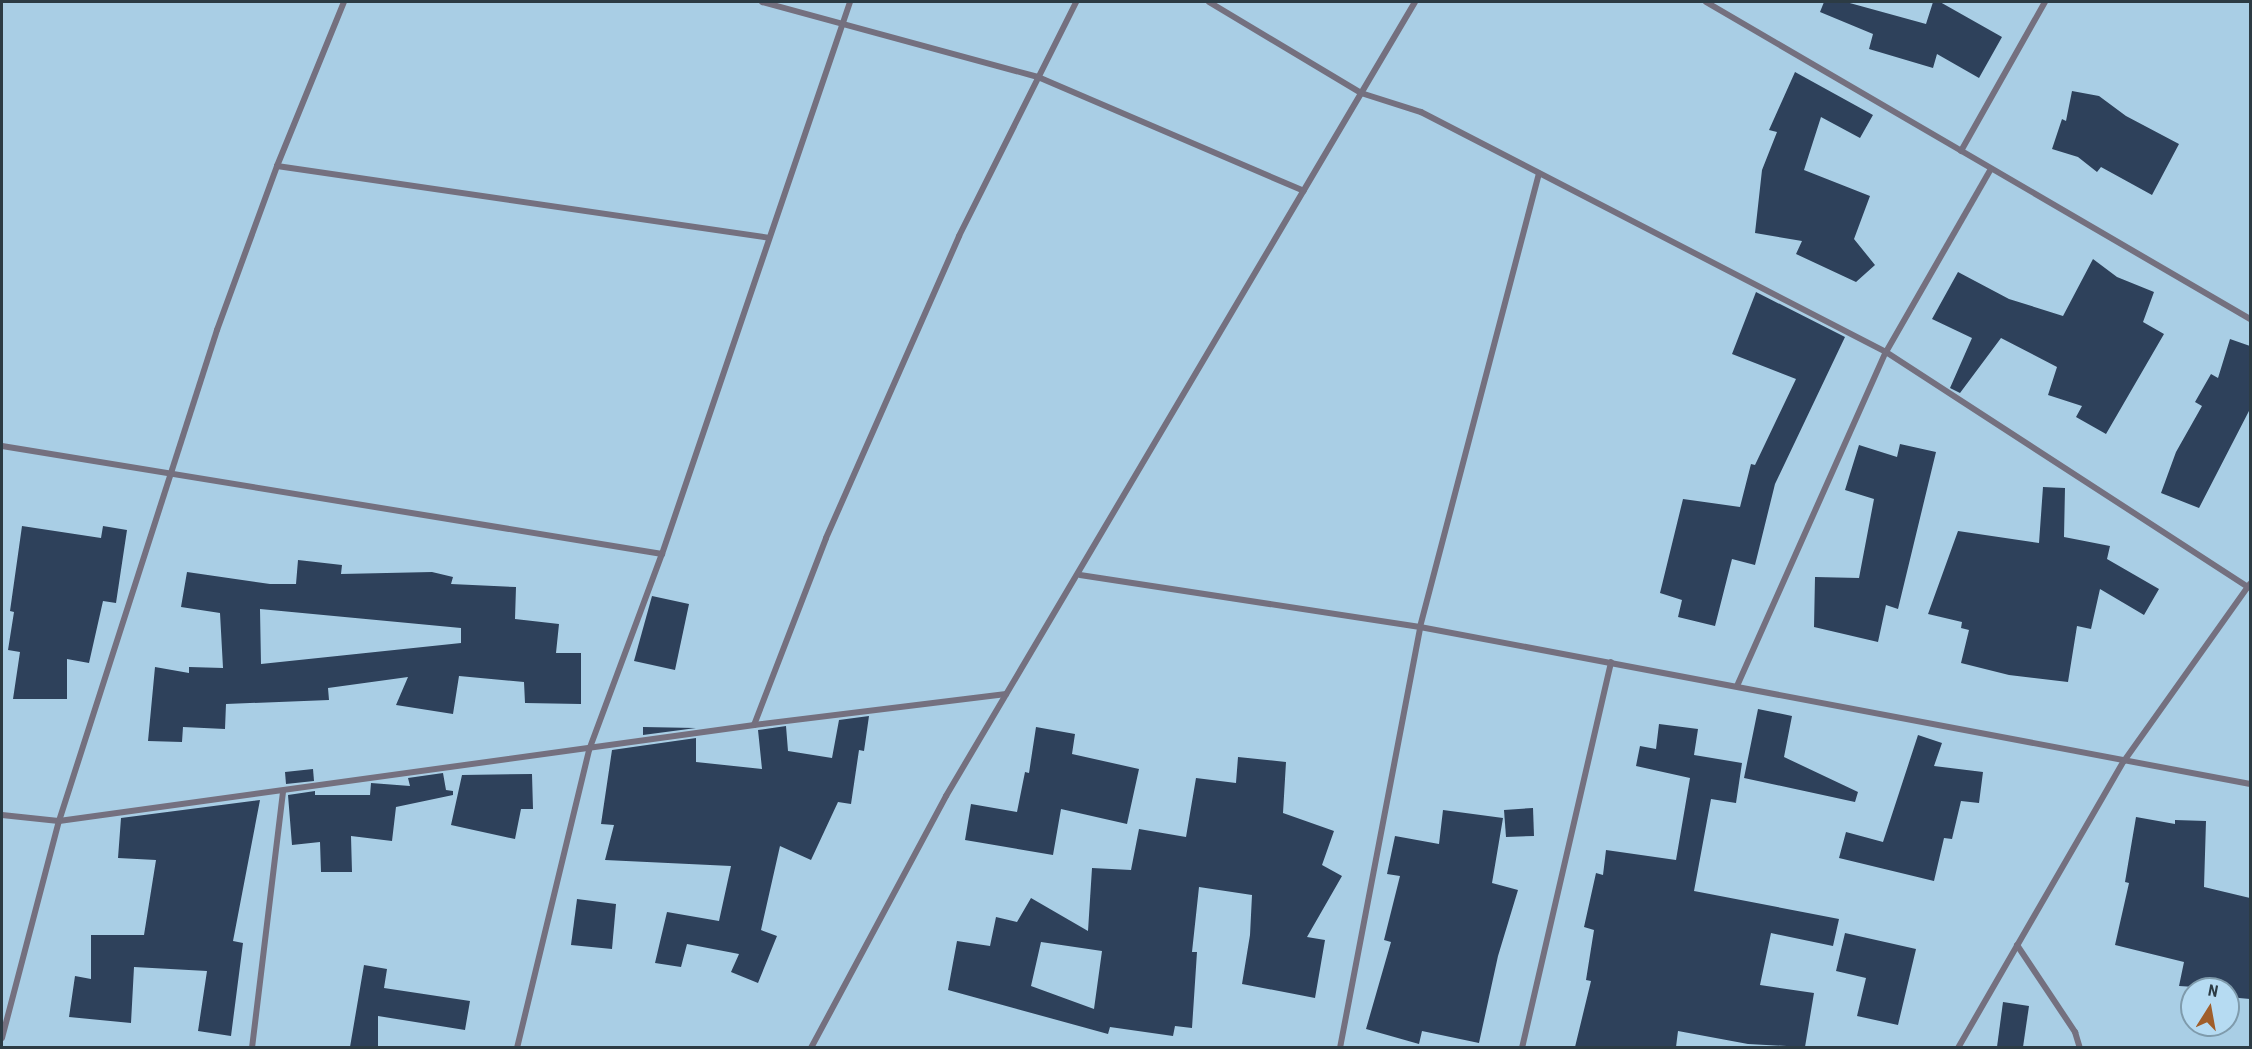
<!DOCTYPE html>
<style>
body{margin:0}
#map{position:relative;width:2252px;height:1049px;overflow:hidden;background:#a9cee5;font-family:"Roboto Condensed",sans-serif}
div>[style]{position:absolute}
.building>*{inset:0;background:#2e415b}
.street>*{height:6px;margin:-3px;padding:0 3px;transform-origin:3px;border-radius:3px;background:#74707f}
span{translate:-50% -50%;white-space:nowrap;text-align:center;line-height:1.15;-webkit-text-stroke:6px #b6dbf2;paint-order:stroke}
.frame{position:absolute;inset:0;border:3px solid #2c3b44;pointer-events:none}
.north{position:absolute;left:2180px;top:977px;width:60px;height:60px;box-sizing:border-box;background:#b6dbf2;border:2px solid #7f9bac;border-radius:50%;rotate:11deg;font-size:16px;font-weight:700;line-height:24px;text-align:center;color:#2c3b44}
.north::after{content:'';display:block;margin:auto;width:21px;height:27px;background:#a05e2a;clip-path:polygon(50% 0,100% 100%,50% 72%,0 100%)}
</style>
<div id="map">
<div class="building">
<div style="clip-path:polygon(1824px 2px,1846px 2px,1926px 24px,1933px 2px,1940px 2px,2002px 37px,1979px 78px,1937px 54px,1933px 68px,1869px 49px,1873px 34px,1820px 12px)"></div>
<div style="clip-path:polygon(1795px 72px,1873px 115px,1860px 138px,1821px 117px,1804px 170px,1870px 196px,1854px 239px,1875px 265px,1856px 282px,1796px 254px,1802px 241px,1755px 233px,1762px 170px,1777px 132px,1769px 130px)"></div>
<div style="clip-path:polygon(2072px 91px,2099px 96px,2126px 116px,2179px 144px,2152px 195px,2101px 167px,2097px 172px,2078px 157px,2052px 149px,2062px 119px,2066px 121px)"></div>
<div style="clip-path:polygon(2093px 259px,2117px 277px,2154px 292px,2143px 322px,2164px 334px,2106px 434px,2076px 417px,2082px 406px,2048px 395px,2057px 367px,2001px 338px,1960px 393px,1950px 388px,1972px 338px,1932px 319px,1958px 272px,2009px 299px,2063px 316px)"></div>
<div style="clip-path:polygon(1756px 292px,1845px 337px,1775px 484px,1755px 565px,1732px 559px,1715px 626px,1678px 617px,1682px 600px,1660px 593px,1683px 499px,1740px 507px,1751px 464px,1755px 465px,1796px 379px,1732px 354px)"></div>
<div style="clip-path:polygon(2230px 339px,2250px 346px,2250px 409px,2199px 508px,2161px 493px,2176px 452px,2202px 406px,2195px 402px,2211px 374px,2218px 378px)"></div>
<div style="clip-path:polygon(1900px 444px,1936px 452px,1898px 609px,1886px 605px,1878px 642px,1814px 627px,1815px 577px,1859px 578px,1874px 499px,1845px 490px,1859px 445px,1897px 457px)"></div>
<div style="clip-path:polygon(2043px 487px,2065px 488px,2064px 537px,2110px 546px,2107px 559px,2159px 589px,2144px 615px,2100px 589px,2091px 629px,2077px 626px,2068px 682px,2009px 675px,1961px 663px,1969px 630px,1961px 628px,1962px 622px,1928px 614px,1958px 531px,2039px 543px)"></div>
<div style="clip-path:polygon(22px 526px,101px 538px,103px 526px,127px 530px,116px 603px,103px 601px,89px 663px,67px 659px,67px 699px,13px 699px,20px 652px,8px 650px,14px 612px,10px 611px)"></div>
<div style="clip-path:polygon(evenodd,298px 560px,342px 565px,341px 574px,432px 572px,453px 577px,451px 584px,516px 587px,515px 619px,559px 624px,556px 653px,581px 653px,581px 704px,525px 703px,524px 682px,459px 676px,453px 714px,396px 705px,408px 677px,328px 688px,329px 700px,226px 704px,225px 729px,183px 727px,182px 742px,148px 741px,155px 667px,189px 673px,189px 667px,223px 668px,220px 613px,181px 607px,187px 572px,270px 584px,296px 584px,298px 560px,260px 609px,461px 628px,461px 643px,261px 664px,260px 609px)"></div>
<div style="clip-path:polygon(652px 596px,689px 604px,675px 670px,634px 661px)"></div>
<div style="clip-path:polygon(1758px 709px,1792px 716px,1784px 757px,1858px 792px,1855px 802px,1744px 778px)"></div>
<div style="clip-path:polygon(869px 716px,864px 751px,859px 750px,851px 804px,838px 802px,811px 860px,780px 846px,761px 930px,777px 936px,758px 983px,731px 972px,739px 954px,687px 944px,681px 967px,655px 963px,667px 912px,719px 921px,731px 866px,605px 860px,614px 825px,601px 824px,612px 750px,696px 738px,696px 762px,762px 769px,758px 730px,786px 726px,788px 751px,832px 758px,839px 720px)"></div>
<div style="clip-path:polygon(1659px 724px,1698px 729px,1694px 755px,1742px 763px,1736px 803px,1711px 799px,1694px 891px,1839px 919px,1833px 946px,1771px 933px,1760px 985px,1814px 993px,1805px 1047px,1748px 1044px,1678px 1031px,1676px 1047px,1575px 1047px,1591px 981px,1586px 980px,1594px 930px,1584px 927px,1596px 873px,1603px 875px,1606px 850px,1676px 860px,1690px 778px,1636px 766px,1640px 746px,1656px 749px)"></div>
<div style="clip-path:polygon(643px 727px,696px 728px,643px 735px)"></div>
<div style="clip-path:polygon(1036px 727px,1075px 734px,1072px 754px,1139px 769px,1127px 824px,1061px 809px,1053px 855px,965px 840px,971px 804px,1017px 812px,1025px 772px,1029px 773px)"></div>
<div style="clip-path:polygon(1918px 735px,1942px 743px,1934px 766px,1983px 772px,1979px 803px,1961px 801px,1952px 839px,1944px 838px,1934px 881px,1839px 858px,1846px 832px,1883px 842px)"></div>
<div style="clip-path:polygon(evenodd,1238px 757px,1286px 762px,1283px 813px,1334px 831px,1322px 865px,1342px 876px,1307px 937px,1325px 940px,1315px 998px,1242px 984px,1250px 935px,1252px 895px,1199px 887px,1192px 952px,1197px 952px,1192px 1028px,1175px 1026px,1173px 1036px,1110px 1027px,1108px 1034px,948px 990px,957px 941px,990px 946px,996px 917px,1017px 922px,1031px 898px,1088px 931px,1092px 868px,1131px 870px,1139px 829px,1186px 837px,1196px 778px,1236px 783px,1238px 757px,1041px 942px,1102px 951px,1094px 1009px,1031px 986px,1041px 942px)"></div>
<div style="clip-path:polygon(313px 769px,314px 781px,286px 784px,285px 772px)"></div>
<div style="clip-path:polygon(443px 773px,446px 790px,453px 791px,453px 795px,396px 807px,392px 841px,351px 836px,352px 872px,321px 872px,320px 842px,292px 845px,288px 795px,315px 791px,315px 795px,370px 795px,371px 783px,410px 786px,408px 778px)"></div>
<div style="clip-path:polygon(532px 774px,533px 809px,521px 809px,515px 839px,451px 825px,462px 775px)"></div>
<div style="clip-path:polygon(260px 800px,233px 941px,243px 943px,231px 1036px,198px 1031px,207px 971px,134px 967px,131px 1023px,69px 1017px,75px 976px,91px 979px,91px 935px,144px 935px,156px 860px,118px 858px,121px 818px)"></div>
<div style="clip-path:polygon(1533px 808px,1534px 836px,1506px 837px,1504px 810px)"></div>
<div style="clip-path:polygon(1443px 810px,1503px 818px,1492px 883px,1518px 890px,1498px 956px,1479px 1043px,1422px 1031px,1419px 1044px,1366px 1029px,1391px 942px,1384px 940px,1400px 876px,1387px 874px,1395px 836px,1439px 844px)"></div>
<div style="clip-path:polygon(2136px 817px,2175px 824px,2175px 820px,2206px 821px,2204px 887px,2250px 898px,2250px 999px,2228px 997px,2228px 989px,2179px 986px,2184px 962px,2115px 945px,2129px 883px,2125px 882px)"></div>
<div style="clip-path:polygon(577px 899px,616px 904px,612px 949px,571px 945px)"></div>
<div style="clip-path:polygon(1845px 933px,1916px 949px,1898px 1025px,1857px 1016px,1866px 978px,1836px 971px)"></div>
<div style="clip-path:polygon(364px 965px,387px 969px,384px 988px,470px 1001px,465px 1030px,378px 1016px,378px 1047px,350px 1047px)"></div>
<div style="clip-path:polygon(2003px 1002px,2029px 1006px,2023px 1047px,1997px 1047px)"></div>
</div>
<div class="street">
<div style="left:762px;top:2px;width:286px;rotate:15.2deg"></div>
<div style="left:1038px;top:77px;width:289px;rotate:23.2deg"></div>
<div style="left:1209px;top:2px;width:177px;rotate:30.9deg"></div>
<div style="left:1361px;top:93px;width:63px;rotate:17.6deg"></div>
<div style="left:1421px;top:112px;width:523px;rotate:27.3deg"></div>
<div style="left:1886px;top:352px;width:432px;rotate:33deg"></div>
<div style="left:1706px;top:2px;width:630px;rotate:30.23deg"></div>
<div style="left:1961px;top:151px;width:171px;rotate:-60.6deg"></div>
<div style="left:277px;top:166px;width:496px;rotate:8.3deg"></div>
<div style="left:2px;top:446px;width:669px;rotate:9.29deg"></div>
<div style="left:1080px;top:575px;width:344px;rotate:8.7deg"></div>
<div style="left:1420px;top:627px;width:845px;rotate:10.71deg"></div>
<div style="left:1737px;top:686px;width:366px;rotate:-66deg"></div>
<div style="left:1886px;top:352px;width:211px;rotate:-60.2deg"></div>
<div style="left:754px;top:725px;width:200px;rotate:-68.9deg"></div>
<div style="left:826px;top:538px;width:330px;rotate:-66.2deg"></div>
<div style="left:959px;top:236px;width:262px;rotate:-63.4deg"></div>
<div style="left:2px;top:815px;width:57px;rotate:6deg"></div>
<div style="left:59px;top:821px;width:702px;rotate:-7.86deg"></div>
<div style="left:754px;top:725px;width:254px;rotate:-7deg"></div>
<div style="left:2017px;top:945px;width:105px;rotate:56.3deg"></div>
<div style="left:2075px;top:1032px;width:17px;rotate:73deg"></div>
<div style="left:2px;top:1038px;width:224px;rotate:-75.3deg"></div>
<div style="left:59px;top:821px;width:516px;rotate:-72.16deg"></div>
<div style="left:217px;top:330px;width:175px;rotate:-69.9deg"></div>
<div style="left:277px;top:166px;width:177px;rotate:-67.8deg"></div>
<div style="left:252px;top:1048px;width:258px;rotate:-83.1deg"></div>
<div style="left:517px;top:1048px;width:307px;rotate:-76.4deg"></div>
<div style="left:589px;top:750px;width:209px;rotate:-69.6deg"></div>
<div style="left:662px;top:554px;width:583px;rotate:-71.19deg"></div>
<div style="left:811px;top:1048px;width:286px;rotate:-61.8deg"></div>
<div style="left:946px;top:796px;width:922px;rotate:-59.43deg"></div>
<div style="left:1340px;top:1048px;width:429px;rotate:-79.2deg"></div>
<div style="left:1420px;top:627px;width:469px;rotate:-75.3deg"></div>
<div style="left:1522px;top:1048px;width:396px;rotate:-77deg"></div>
<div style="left:1958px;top:1048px;width:332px;rotate:-60deg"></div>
<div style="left:2124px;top:761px;width:217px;rotate:-54.6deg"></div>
</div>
<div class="frame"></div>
<div class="north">N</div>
</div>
